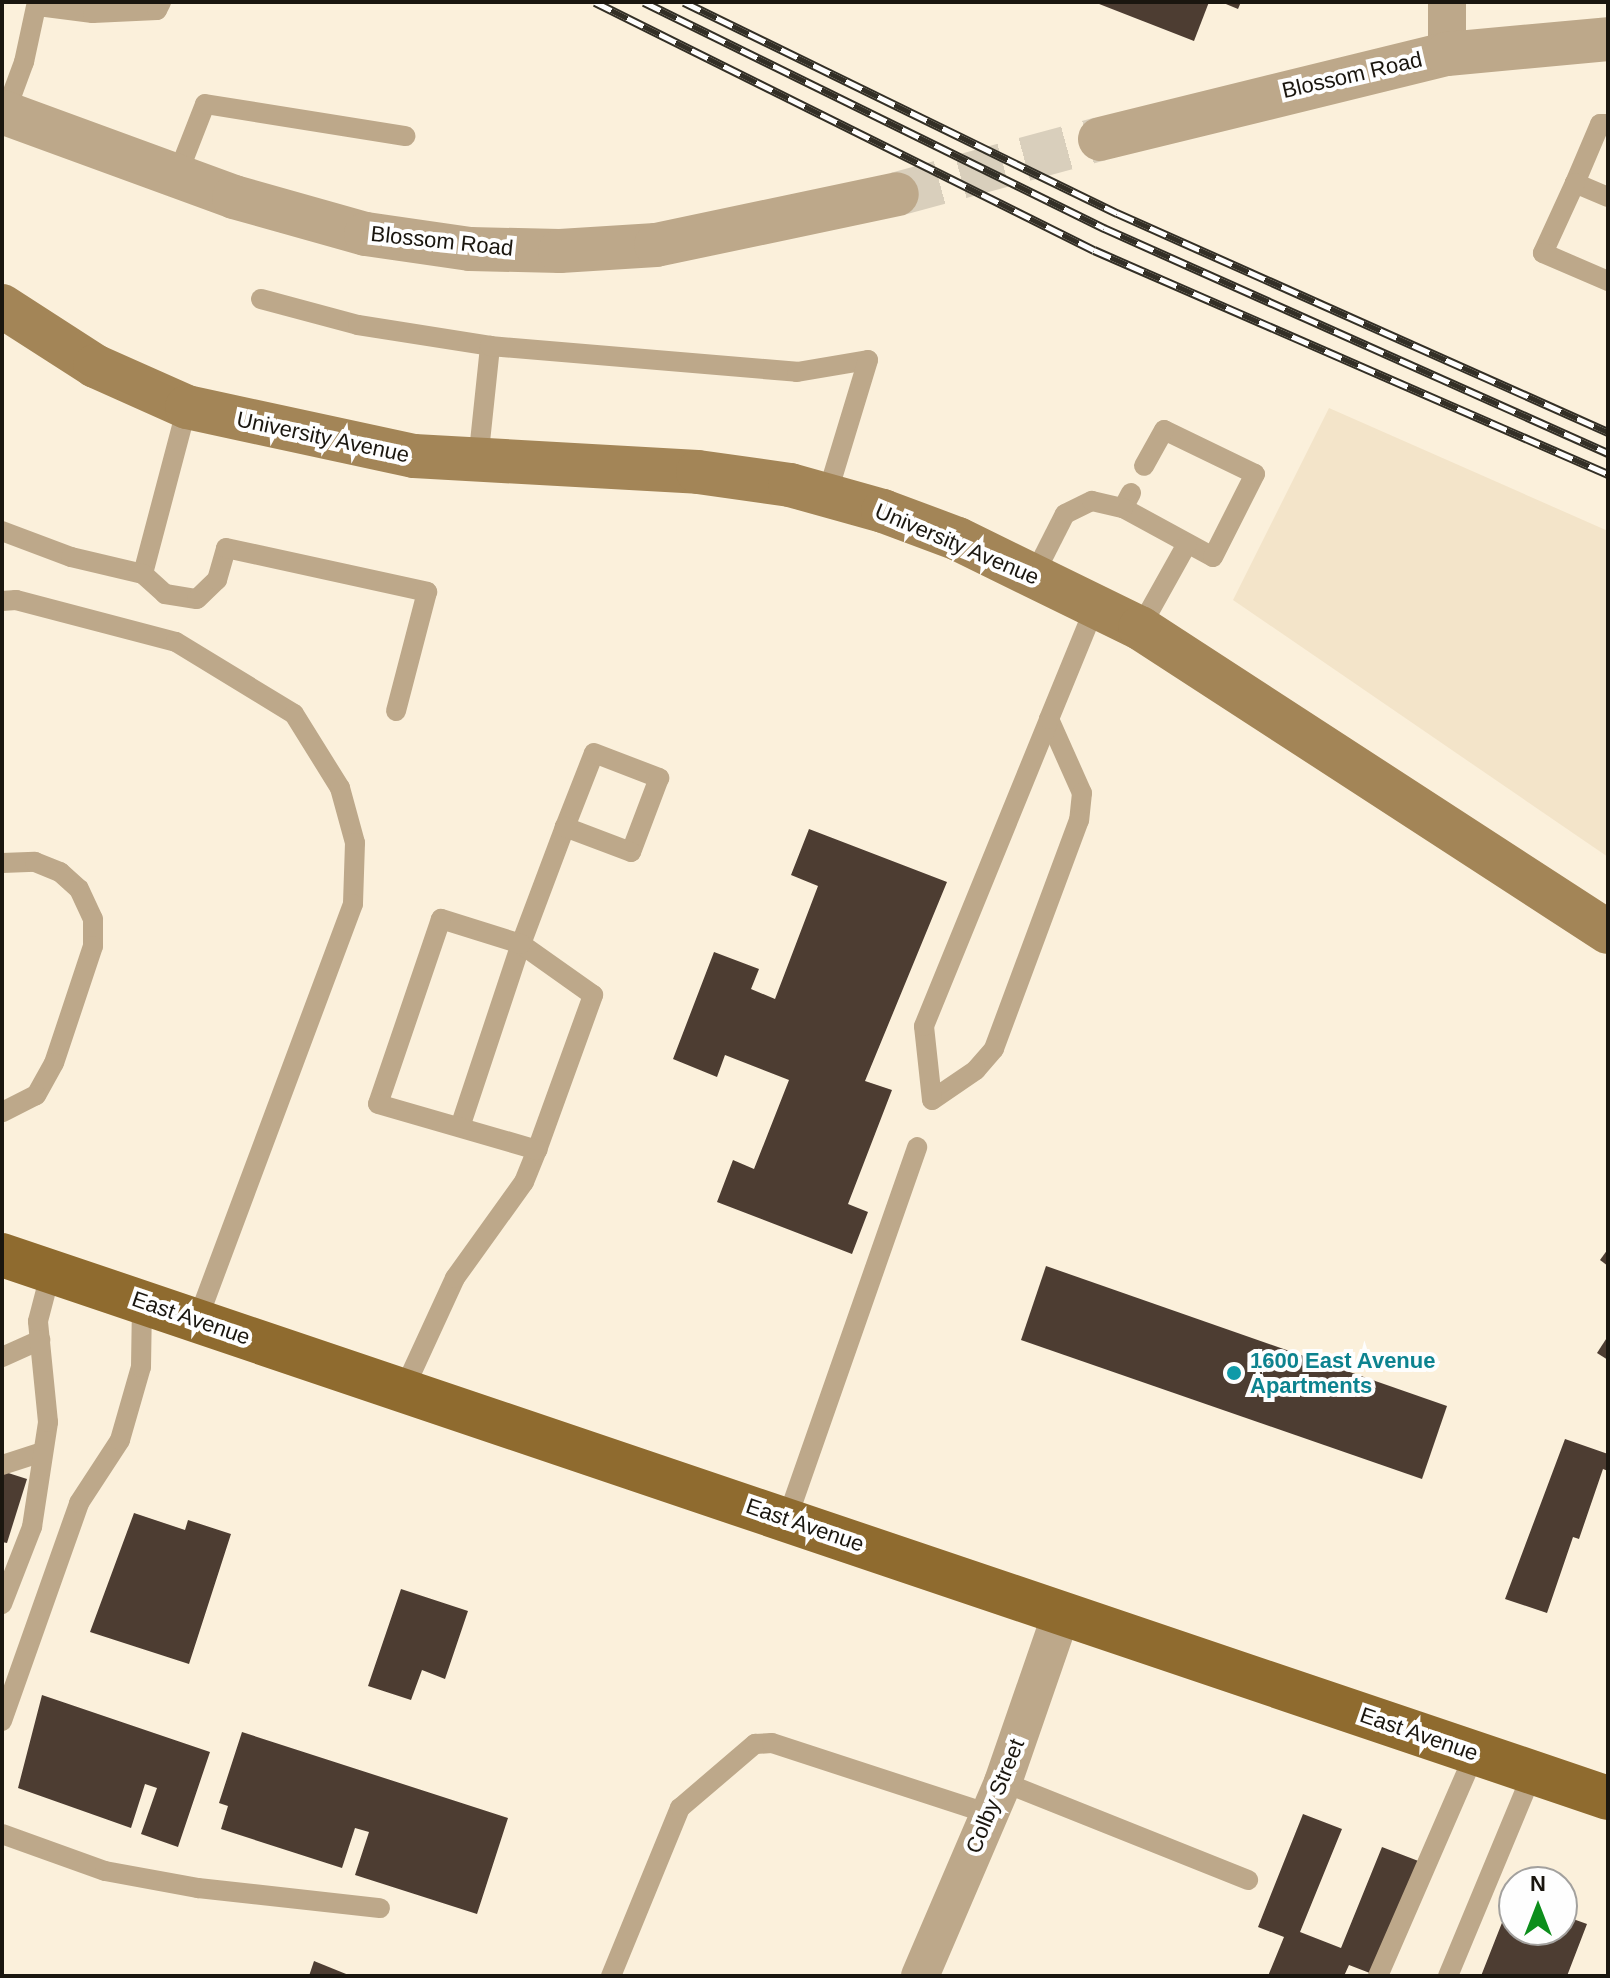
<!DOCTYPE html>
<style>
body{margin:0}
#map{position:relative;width:1610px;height:1978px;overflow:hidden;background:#fbf0db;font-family:Arial,sans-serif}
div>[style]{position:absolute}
.built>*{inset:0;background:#f3e4c9}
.building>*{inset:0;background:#4d3d32}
.tertiary-tunnel>*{height:44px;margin-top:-22px;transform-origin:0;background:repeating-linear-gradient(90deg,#d9cfbc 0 44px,transparent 0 66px)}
.service>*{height:20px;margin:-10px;padding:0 10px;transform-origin:10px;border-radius:10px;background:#bda88a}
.minor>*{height:38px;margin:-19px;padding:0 19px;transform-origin:19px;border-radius:19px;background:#bda88a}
.tertiary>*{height:44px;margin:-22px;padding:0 22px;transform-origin:22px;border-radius:22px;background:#bda88a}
.secondary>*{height:44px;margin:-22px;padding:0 22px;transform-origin:22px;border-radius:22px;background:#a38557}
.primary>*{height:44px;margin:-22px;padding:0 22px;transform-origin:22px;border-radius:22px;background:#8f6b2f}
.rail>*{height:9px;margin-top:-4.5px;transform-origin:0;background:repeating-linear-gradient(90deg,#fefefe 0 18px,#332f26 0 36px);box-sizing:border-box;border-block:2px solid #332f26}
.dots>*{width:22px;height:22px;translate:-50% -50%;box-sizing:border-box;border:4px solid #fefefe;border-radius:50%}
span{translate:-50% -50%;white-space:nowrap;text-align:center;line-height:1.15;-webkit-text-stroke:8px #fefefe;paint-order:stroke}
.street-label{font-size:22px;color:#1a160f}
.culture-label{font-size:22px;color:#0d838f;font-weight:700}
.left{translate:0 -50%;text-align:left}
.frame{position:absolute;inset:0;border:4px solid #1a160f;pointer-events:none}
.north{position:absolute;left:1498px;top:1866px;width:80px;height:80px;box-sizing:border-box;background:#fefefe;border:2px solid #a3a19e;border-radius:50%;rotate:0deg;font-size:22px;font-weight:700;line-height:32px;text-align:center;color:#1a160f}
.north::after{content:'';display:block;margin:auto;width:28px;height:36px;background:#0d8e1c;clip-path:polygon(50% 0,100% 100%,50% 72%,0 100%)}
</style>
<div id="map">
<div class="built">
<div style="clip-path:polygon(1329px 408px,1608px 531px,1608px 857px,1233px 600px)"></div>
</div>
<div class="building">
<div style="clip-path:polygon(1094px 2px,1209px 2px,1194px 41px)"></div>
<div style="clip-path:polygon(1221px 2px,1241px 2px,1238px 9px)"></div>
<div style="clip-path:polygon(809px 829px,947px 882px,865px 1081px,892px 1090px,848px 1204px,868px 1212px,852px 1254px,717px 1202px,733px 1160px,754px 1169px,789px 1080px,725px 1055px,717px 1077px,673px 1059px,714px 952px,759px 969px,751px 989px,775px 999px,818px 886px,791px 875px)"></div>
<div style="clip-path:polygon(1608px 1249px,1608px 1266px,1600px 1260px)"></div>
<div style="clip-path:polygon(1046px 1266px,1447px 1406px,1422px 1479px,1021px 1340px)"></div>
<div style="clip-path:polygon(1608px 1336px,1608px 1360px,1597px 1353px)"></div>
<div style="clip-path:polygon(1565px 1439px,1608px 1454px,1608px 1471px,1603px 1469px,1579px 1539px,1573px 1537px,1547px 1613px,1505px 1599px)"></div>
<div style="clip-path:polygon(2px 1471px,27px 1479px,7px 1543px,2px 1542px)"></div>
<div style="clip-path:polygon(134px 1513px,185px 1530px,188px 1520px,231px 1534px,189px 1664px,90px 1632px)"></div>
<div style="clip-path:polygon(401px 1589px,468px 1611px,445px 1679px,422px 1670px,411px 1700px,368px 1686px)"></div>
<div style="clip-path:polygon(42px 1695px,210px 1752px,178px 1847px,141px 1834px,157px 1788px,145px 1784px,131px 1828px,18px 1788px)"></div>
<div style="clip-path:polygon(242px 1732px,508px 1818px,477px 1914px,355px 1875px,369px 1832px,355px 1828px,342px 1868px,221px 1829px,228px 1806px,219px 1803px)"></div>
<div style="clip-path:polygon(1303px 1814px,1342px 1829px,1300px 1932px,1341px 1948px,1382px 1847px,1421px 1862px,1375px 1975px,1349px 1965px,1344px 1976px,1268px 1976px,1284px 1937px,1258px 1927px)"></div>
<div style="clip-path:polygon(1507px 1910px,1514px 1913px,1514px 1930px,1562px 1930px,1562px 1915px,1587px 1924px,1567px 1976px,1481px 1976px)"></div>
<div style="clip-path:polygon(314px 1961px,351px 1976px,309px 1976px)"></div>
</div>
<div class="tertiary-tunnel">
<div style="left:897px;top:194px;width:210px;rotate:-15.2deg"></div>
</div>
<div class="service">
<div style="left:38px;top:6px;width:55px;rotate:7.3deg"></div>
<div style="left:93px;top:13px;width:64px;rotate:-2.7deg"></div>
<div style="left:157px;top:10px;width:9px;rotate:-63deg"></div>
<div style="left:4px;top:116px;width:58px;rotate:-69.7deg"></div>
<div style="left:24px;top:62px;width:61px;rotate:-77.8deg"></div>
<div style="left:177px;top:176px;width:77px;rotate:-68.7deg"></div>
<div style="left:205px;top:104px;width:203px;rotate:9.1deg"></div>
<div style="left:1575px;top:183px;width:64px;rotate:-67deg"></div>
<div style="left:1600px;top:124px;width:8px"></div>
<div style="left:1608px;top:197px;width:36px;rotate:-157deg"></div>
<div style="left:1575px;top:183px;width:77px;rotate:114.6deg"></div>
<div style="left:1543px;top:253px;width:71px;rotate:23.3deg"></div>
<div style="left:261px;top:299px;width:100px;rotate:15deg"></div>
<div style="left:358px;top:325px;width:134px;rotate:9deg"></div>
<div style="left:187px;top:407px;width:173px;rotate:104.8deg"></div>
<div style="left:143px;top:574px;width:30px;rotate:42deg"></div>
<div style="left:165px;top:594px;width:32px;rotate:9deg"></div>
<div style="left:197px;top:599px;width:28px;rotate:-44deg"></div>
<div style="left:217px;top:580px;width:33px;rotate:-74deg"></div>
<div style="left:226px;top:548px;width:206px;rotate:12.3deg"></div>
<div style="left:427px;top:592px;width:123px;rotate:104.6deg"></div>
<div style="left:478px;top:461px;width:116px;rotate:-84deg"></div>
<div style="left:490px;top:346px;width:308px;rotate:4.8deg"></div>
<div style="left:797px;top:372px;width:72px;rotate:-9.6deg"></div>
<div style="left:868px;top:360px;width:141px;rotate:106.9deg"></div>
<div style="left:1131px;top:493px;width:17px;rotate:118deg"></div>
<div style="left:1123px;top:508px;width:102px;rotate:28.6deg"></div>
<div style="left:1213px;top:557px;width:93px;rotate:-63.2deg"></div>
<div style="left:1255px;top:474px;width:101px;rotate:-154.2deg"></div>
<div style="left:1164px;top:430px;width:41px;rotate:119.1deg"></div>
<div style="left:2px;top:531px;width:74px;rotate:20.6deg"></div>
<div style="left:71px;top:557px;width:74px;rotate:13.3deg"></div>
<div style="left:1034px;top:575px;width:68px;rotate:-63.1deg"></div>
<div style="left:1065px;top:514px;width:30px;rotate:-26deg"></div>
<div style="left:1092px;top:501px;width:32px;rotate:13deg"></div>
<div style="left:2px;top:601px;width:14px;rotate:-4deg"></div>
<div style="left:16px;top:600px;width:165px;rotate:14.7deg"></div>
<div style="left:176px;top:642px;width:138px;rotate:31.4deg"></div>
<div style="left:294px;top:714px;width:87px;rotate:58.1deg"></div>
<div style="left:340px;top:788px;width:57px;rotate:74.7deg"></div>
<div style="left:355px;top:843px;width:61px;rotate:91.9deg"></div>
<div style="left:353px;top:904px;width:443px;rotate:110.5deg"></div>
<div style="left:1140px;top:628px;width:96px;rotate:-60.8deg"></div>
<div style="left:1049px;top:719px;width:81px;rotate:66deg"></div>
<div style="left:1082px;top:793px;width:27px;rotate:96deg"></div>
<div style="left:1079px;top:820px;width:244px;rotate:110.4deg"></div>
<div style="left:994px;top:1049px;width:28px;rotate:131deg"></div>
<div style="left:976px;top:1070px;width:53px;rotate:145.7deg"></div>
<div style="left:932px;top:1100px;width:74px;rotate:-96.2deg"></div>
<div style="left:924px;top:1026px;width:331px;rotate:-67.8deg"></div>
<div style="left:1049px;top:719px;width:121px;rotate:-67.7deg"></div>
<div style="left:2px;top:863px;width:33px;rotate:-2deg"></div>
<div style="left:35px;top:862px;width:27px;rotate:22deg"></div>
<div style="left:60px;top:872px;width:25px;rotate:42deg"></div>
<div style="left:79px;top:889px;width:33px;rotate:65deg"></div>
<div style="left:93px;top:919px;width:27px;rotate:90deg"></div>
<div style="left:93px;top:946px;width:123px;rotate:108.4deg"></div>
<div style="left:54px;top:1063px;width:37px;rotate:119deg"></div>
<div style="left:36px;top:1095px;width:38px;rotate:153deg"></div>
<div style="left:460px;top:1127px;width:193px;rotate:-71.6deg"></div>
<div style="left:521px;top:944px;width:125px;rotate:-69.4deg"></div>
<div style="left:565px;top:827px;width:79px;rotate:-68.6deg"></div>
<div style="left:594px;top:753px;width:70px;rotate:21deg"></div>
<div style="left:659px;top:778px;width:79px;rotate:110.7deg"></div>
<div style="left:631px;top:852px;width:71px;rotate:-159.3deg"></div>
<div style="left:2px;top:1357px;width:42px;rotate:-24.1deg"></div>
<div style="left:404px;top:1389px;width:122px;rotate:-65.3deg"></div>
<div style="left:455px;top:1278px;width:118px;rotate:-54.3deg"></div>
<div style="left:524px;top:1182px;width:35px;rotate:-68deg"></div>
<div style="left:537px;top:1150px;width:165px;rotate:-70.1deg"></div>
<div style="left:593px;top:995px;width:88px;rotate:-144.7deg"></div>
<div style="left:521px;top:944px;width:84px;rotate:-162.6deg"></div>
<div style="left:441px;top:919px;width:195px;rotate:108.8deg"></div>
<div style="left:378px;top:1104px;width:166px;rotate:16.1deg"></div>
<div style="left:2px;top:1465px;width:40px;rotate:-18deg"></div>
<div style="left:787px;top:1519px;width:394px;rotate:-70.7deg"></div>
<div style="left:2px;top:1604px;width:83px;rotate:-68.7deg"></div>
<div style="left:32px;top:1527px;width:106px;rotate:-81.3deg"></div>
<div style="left:48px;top:1422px;width:101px;rotate:-95.7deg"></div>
<div style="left:38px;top:1321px;width:52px;rotate:-75.4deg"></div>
<div style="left:2px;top:1721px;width:231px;rotate:-70.5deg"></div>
<div style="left:79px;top:1503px;width:75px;rotate:-56.9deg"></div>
<div style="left:120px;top:1440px;width:76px;rotate:-74deg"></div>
<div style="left:141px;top:1367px;width:66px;rotate:-89.1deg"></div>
<div style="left:1003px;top:1782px;width:264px;rotate:21.8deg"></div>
<div style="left:2px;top:1834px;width:109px;rotate:19.8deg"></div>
<div style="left:105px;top:1871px;width:95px;rotate:10.4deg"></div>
<div style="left:198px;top:1888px;width:183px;rotate:6.3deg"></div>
<div style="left:611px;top:1976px;width:182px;rotate:-67.7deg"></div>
<div style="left:680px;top:1808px;width:99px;rotate:-40.5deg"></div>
<div style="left:755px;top:1744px;width:17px;rotate:-3deg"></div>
<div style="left:772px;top:1743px;width:228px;rotate:18.1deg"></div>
<div style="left:1378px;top:1976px;width:243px;rotate:-66.5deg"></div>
<div style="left:1448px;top:1976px;width:221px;rotate:-67.4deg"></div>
</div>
<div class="minor">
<div style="left:1447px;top:2px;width:52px;rotate:90deg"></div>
<div style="left:920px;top:1976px;width:211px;rotate:-66.8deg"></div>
<div style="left:1003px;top:1782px;width:180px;rotate:-70.9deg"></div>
</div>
<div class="tertiary">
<div style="left:2px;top:112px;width:247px;rotate:20.1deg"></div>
<div style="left:234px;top:197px;width:137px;rotate:15.7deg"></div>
<div style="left:366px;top:234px;width:105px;rotate:8.2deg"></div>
<div style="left:470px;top:249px;width:90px;rotate:1.3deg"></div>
<div style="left:560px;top:251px;width:96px;rotate:-3.6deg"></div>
<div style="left:656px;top:245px;width:246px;rotate:-11.9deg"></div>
<div style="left:1100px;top:139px;width:357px;rotate:-13.8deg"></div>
<div style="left:1447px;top:54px;width:162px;rotate:-5.3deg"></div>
</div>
<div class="secondary">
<div style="left:2px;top:306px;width:111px;rotate:32.8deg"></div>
<div style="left:95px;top:366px;width:101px;rotate:24deg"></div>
<div style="left:187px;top:407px;width:232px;rotate:12.2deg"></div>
<div style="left:414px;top:456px;width:284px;rotate:3.2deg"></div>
<div style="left:698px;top:472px;width:93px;rotate:8deg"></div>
<div style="left:790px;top:485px;width:97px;rotate:15.6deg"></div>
<div style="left:883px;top:511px;width:80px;rotate:20.5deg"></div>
<div style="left:958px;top:539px;width:203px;rotate:26.1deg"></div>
<div style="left:1140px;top:628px;width:558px;rotate:33.01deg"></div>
</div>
<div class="primary">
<div style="left:2px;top:1255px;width:1695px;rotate:18.68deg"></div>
</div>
<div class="rail">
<div style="left:595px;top:2px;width:557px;rotate:26.43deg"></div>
<div style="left:1094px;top:250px;width:561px;rotate:23.55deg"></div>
<div style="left:644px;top:2px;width:513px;rotate:26.17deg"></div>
<div style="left:1104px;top:228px;width:552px;rotate:24.06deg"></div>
<div style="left:684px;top:2px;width:482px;rotate:26deg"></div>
<div style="left:1117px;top:213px;width:538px;rotate:24.04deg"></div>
</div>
<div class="dots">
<div style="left:1234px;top:1373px;background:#0f9aa8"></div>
</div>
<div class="street-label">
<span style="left:1352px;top:75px;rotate:-13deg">Blossom Road</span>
<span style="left:442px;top:241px;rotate:6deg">Blossom Road</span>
<span style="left:323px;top:437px;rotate:12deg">University Avenue</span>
<span style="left:957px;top:544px;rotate:23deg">University Avenue</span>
<span style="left:191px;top:1318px;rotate:19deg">East Avenue</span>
<span style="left:805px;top:1525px;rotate:19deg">East Avenue</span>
<span style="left:1419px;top:1734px;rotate:19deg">East Avenue</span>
<span style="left:995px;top:1796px;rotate:-68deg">Colby Street</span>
</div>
<div class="culture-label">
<span class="left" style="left:1250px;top:1373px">1600 East Avenue<br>Apartments</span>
</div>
<div class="frame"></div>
<div class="north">N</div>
</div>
